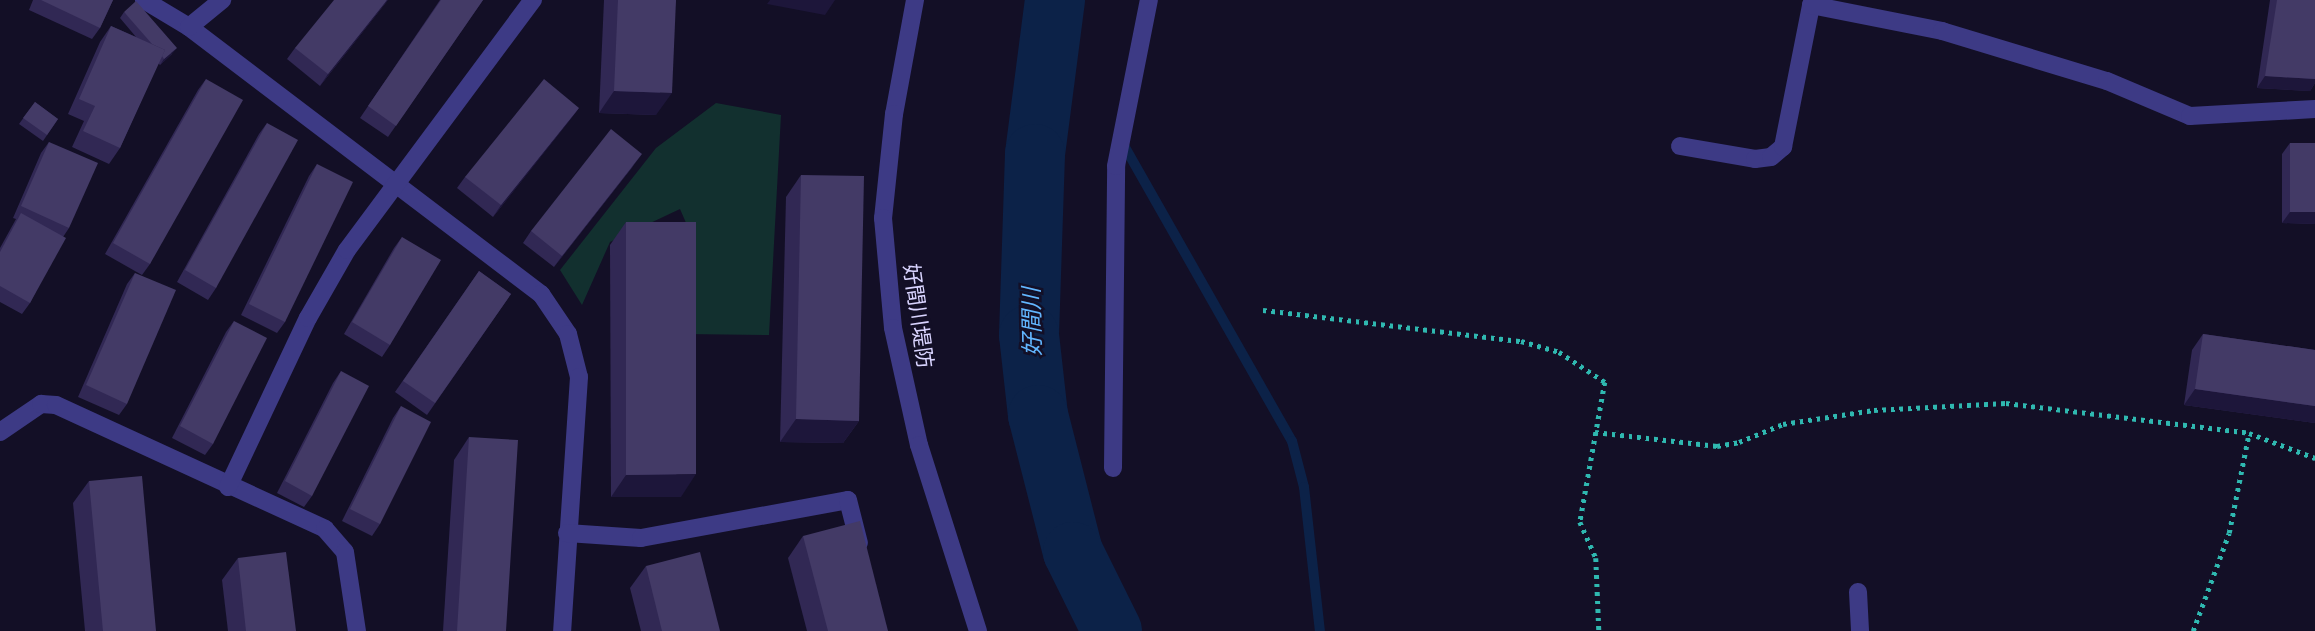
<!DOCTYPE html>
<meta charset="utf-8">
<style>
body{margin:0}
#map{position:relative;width:2315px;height:631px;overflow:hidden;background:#130f26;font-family:"DM Sans","Noto Sans JP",sans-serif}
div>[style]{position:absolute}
.green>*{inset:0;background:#12302f}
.stream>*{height:10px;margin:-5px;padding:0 5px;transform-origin:5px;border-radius:5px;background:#0c2248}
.river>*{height:60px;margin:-30px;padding:0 30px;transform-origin:30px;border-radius:30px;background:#0c2248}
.path>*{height:4.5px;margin-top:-2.25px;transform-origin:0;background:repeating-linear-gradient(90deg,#2fb8b0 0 3.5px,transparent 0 8.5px)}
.minor>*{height:18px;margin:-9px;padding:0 9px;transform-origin:9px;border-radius:9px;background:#3d3a85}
.wall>*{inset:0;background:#312854}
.shaded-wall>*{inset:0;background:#1d163a}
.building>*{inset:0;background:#433a66}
span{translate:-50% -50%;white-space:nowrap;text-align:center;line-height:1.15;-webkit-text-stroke:5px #130f26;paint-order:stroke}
.street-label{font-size:21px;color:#d9d4ff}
.water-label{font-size:23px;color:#62b6ff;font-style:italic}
</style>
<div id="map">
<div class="green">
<div style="clip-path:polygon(716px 103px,781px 115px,769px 335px,685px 334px,690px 232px,680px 209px,610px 242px,582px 305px,560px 270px,656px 148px)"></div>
</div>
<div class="stream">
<div style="left:1122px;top:142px;width:344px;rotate:60.4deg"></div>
<div style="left:1292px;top:441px;width:48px;rotate:75.4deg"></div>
<div style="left:1304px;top:487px;width:145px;rotate:83.7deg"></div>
</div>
<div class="river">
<div style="left:1055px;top:0;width:155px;rotate:97.4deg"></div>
<div style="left:1035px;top:154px;width:181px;rotate:91.9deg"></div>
<div style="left:1029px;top:335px;width:81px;rotate:83.6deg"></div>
<div style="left:1038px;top:415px;width:141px;rotate:75.7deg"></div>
<div style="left:1073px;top:552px;width:88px;rotate:63.7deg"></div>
</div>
<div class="path">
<div style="left:1263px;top:310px;width:260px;rotate:6.9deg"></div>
<div style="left:1521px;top:341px;width:40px;rotate:16deg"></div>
<div style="left:1559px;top:352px;width:55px;rotate:33.1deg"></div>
<div style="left:1605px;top:382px;width:142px;rotate:100.1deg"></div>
<div style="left:1580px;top:522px;width:39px;rotate:66deg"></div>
<div style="left:1596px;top:558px;width:73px;rotate:87.6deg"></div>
<div style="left:1595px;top:432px;width:123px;rotate:6.5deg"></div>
<div style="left:1717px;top:446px;width:22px;rotate:-10deg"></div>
<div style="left:1739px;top:442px;width:48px;rotate:-22.2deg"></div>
<div style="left:1783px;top:424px;width:92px;rotate:-8.7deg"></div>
<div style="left:1874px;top:410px;width:132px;rotate:-3deg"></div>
<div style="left:2006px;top:403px;width:245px;rotate:7deg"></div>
<div style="left:2249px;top:433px;width:71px;rotate:20.7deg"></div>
<div style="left:2193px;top:631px;width:104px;rotate:-69.8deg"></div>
<div style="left:2229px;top:533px;width:102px;rotate:-78.7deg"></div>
</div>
<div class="minor">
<div style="left:144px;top:0;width:52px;rotate:31deg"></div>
<div style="left:189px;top:27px;width:442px;rotate:37.2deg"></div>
<div style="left:541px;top:294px;width:48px;rotate:56deg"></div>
<div style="left:568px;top:334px;width:44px;rotate:75.7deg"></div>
<div style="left:579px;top:377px;width:255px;rotate:93.8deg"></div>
<div style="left:915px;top:0;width:116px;rotate:100.4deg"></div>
<div style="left:894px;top:114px;width:105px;rotate:96deg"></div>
<div style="left:883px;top:218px;width:110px;rotate:84.8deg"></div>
<div style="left:893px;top:328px;width:120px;rotate:77.5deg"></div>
<div style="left:919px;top:445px;width:195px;rotate:72.4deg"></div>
<div style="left:189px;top:27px;width:43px;rotate:-39.3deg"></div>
<div style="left:1680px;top:146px;width:76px;rotate:9.8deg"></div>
<div style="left:1755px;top:159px;width:16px;rotate:-7deg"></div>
<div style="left:1771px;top:157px;width:16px;rotate:-40deg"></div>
<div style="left:1783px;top:147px;width:145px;rotate:-78.8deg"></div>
<div style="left:1811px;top:5px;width:134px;rotate:11.2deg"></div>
<div style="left:1942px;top:31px;width:172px;rotate:16.9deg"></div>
<div style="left:2107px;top:81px;width:90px;rotate:22.9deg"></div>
<div style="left:2190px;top:116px;width:125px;rotate:-3.2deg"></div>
<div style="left:0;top:432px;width:50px;rotate:-34.3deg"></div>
<div style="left:41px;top:404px;width:15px;rotate:4deg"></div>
<div style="left:56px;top:405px;width:296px;rotate:24.7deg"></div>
<div style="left:325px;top:529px;width:30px;rotate:49deg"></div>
<div style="left:345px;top:552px;width:80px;rotate:81.4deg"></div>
<div style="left:1113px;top:468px;width:302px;rotate:-89.4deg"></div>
<div style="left:1116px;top:166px;width:169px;rotate:-78.8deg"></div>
<div style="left:228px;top:487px;width:187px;rotate:-64.7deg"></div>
<div style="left:308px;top:318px;width:78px;rotate:-60.2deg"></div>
<div style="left:347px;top:250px;width:312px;rotate:-53.4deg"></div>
<div style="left:567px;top:533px;width:74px;rotate:3.9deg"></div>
<div style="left:641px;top:538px;width:210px;rotate:-10.4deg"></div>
<div style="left:848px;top:500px;width:44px;rotate:75.7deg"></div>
<div style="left:1858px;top:592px;width:39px;rotate:87deg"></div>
</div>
<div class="wall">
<div style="clip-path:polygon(33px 0,113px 0,100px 28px,92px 39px,29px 10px)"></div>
<div style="clip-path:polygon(388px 0,320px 86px,287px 59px,295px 48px)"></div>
<div style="clip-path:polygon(440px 0,483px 0,388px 137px,360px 118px)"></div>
<div style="clip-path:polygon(604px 0,676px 0,656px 115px,599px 113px)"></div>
<div style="clip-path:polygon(2270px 0,2315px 0,2315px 83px,2310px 91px,2257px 88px)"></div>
<div style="clip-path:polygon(124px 12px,172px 54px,160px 65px,158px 63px,120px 148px,109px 164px,72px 147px,84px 121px,68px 114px,100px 42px,111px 26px,136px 37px,120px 18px)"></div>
<div style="clip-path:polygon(206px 79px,150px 264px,142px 275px,105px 254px,198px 90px)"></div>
<div style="clip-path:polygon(35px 102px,58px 119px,43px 141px,19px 124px)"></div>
<div style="clip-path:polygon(579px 108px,493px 217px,457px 188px,465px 177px)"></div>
<div style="clip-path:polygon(267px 123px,216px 288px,208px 300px,177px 282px,259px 134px)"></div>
<div style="clip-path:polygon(49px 142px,69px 228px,63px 237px,30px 303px,22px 314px,0 302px,0 248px,16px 219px,13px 218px,41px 153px)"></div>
<div style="clip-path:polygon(2290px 143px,2315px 224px,2282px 223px,2282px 154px)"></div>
<div style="clip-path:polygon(317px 164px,285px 322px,277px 333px,241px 315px,309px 176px)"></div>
<div style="clip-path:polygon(634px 165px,554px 267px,523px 243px,531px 231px)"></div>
<div style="clip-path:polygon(801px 175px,859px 421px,843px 443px,780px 442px,786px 197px)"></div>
<div style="clip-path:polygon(626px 222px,681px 497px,611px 497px,610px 245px)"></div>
<div style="clip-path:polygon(402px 237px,390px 345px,382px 357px,344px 334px,394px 248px)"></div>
<div style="clip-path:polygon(479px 271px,511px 294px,427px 415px,395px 392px)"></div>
<div style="clip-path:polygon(135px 273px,127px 404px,119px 415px,78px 397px,127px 284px)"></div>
<div style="clip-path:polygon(234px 321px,213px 444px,205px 455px,172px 438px,226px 332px)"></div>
<div style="clip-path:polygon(2203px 334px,2315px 350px,2315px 423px,2184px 405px,2192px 350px)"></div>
<div style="clip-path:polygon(341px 371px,312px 496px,304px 507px,277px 493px,333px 383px)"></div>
<div style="clip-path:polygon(401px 406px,380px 524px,372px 536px,342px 521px,393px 418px)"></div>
<div style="clip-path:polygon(469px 437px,506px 631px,443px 631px,454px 460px)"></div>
<div style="clip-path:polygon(89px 481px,156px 631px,85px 631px,73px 503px)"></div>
<div style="clip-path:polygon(803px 536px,888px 631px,807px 631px,788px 558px)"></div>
<div style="clip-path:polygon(238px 558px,296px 631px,228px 631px,222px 580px)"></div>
<div style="clip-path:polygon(646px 566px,720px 631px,641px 631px,630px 588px)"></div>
</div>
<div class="shaded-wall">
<div style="clip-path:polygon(387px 0,388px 0,320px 86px,328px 74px)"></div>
<div style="clip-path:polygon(770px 0,835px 0,825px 15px,767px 4px)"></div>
<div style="clip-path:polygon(177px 48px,172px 54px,160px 65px,164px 59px)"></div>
<div style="clip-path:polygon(2265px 76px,2315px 79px,2315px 83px,2310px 91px,2257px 88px)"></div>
<div style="clip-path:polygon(614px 91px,672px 93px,656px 115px,599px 113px)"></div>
<div style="clip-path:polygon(579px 108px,571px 119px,493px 217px,501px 205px)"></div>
<div style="clip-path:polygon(642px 154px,634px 165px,554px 267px,562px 256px)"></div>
<div style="clip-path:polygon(2290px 212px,2315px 212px,2315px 224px,2282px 223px)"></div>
<div style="clip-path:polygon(2195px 389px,2315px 406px,2315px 423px,2184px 405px)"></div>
<div style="clip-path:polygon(796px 419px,859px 421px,843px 443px,780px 442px)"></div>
<div style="clip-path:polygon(696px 474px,681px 497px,611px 497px,626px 475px)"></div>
</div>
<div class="building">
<div style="clip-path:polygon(41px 0,113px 0,100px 28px)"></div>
<div style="clip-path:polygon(334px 0,387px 0,328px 74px,295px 48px)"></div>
<div style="clip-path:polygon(441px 0,483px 0,396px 126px,368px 106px)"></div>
<div style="clip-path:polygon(618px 0,676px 0,672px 93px,614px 91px)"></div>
<div style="clip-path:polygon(2277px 0,2315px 0,2315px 79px,2265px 76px)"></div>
<div style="clip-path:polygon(136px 1px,177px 48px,164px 59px,162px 56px,165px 50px,152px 44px,124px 12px)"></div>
<div style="clip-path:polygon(111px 26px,165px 50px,120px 148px,83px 131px,95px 106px,79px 99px)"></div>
<div style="clip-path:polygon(206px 79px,243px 100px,150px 264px,113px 243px)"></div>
<div style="clip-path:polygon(544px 79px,579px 108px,501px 205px,465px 177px)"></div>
<div style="clip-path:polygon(35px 102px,58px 119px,47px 135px,23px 118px)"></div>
<div style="clip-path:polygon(267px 123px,298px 140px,216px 288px,185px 270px)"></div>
<div style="clip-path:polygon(611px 129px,642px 154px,562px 256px,531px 231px)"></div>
<div style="clip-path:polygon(49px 142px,98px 163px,69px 228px,21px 206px)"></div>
<div style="clip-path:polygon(2290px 143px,2315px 143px,2315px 212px,2290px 212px)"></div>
<div style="clip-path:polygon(317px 164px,353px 182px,285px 322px,249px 304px)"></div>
<div style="clip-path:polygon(801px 175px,864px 176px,859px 421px,796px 419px)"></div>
<div style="clip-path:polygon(21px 213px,66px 238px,30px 303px,0 286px,0 252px)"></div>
<div style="clip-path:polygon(626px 222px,696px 222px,696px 474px,626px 475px)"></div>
<div style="clip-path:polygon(402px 237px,441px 260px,390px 345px,352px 322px)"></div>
<div style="clip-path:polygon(479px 271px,511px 294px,435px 403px,403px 381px)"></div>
<div style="clip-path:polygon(135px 273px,176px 290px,127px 404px,86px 385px)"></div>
<div style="clip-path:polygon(234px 321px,267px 338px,213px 444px,180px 426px)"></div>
<div style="clip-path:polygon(2203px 334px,2315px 350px,2315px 406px,2195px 389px)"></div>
<div style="clip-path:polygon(341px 371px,369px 386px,312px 496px,285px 481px)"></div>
<div style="clip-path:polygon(401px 406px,431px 422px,380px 524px,350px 509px)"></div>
<div style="clip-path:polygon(469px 437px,518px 440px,506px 631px,457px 631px)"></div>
<div style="clip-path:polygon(142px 476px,156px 631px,103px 631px,89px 481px)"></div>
<div style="clip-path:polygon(860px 521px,888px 631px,828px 631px,803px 536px)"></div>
<div style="clip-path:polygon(286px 552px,296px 631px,246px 631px,238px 558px)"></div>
<div style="clip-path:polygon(700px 552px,720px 631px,662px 631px,646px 566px)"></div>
</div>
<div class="street-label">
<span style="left:918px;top:316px;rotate:82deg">好間川堤防</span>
</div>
<div class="water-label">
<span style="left:1032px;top:322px;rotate:-91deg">好間川</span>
</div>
</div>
